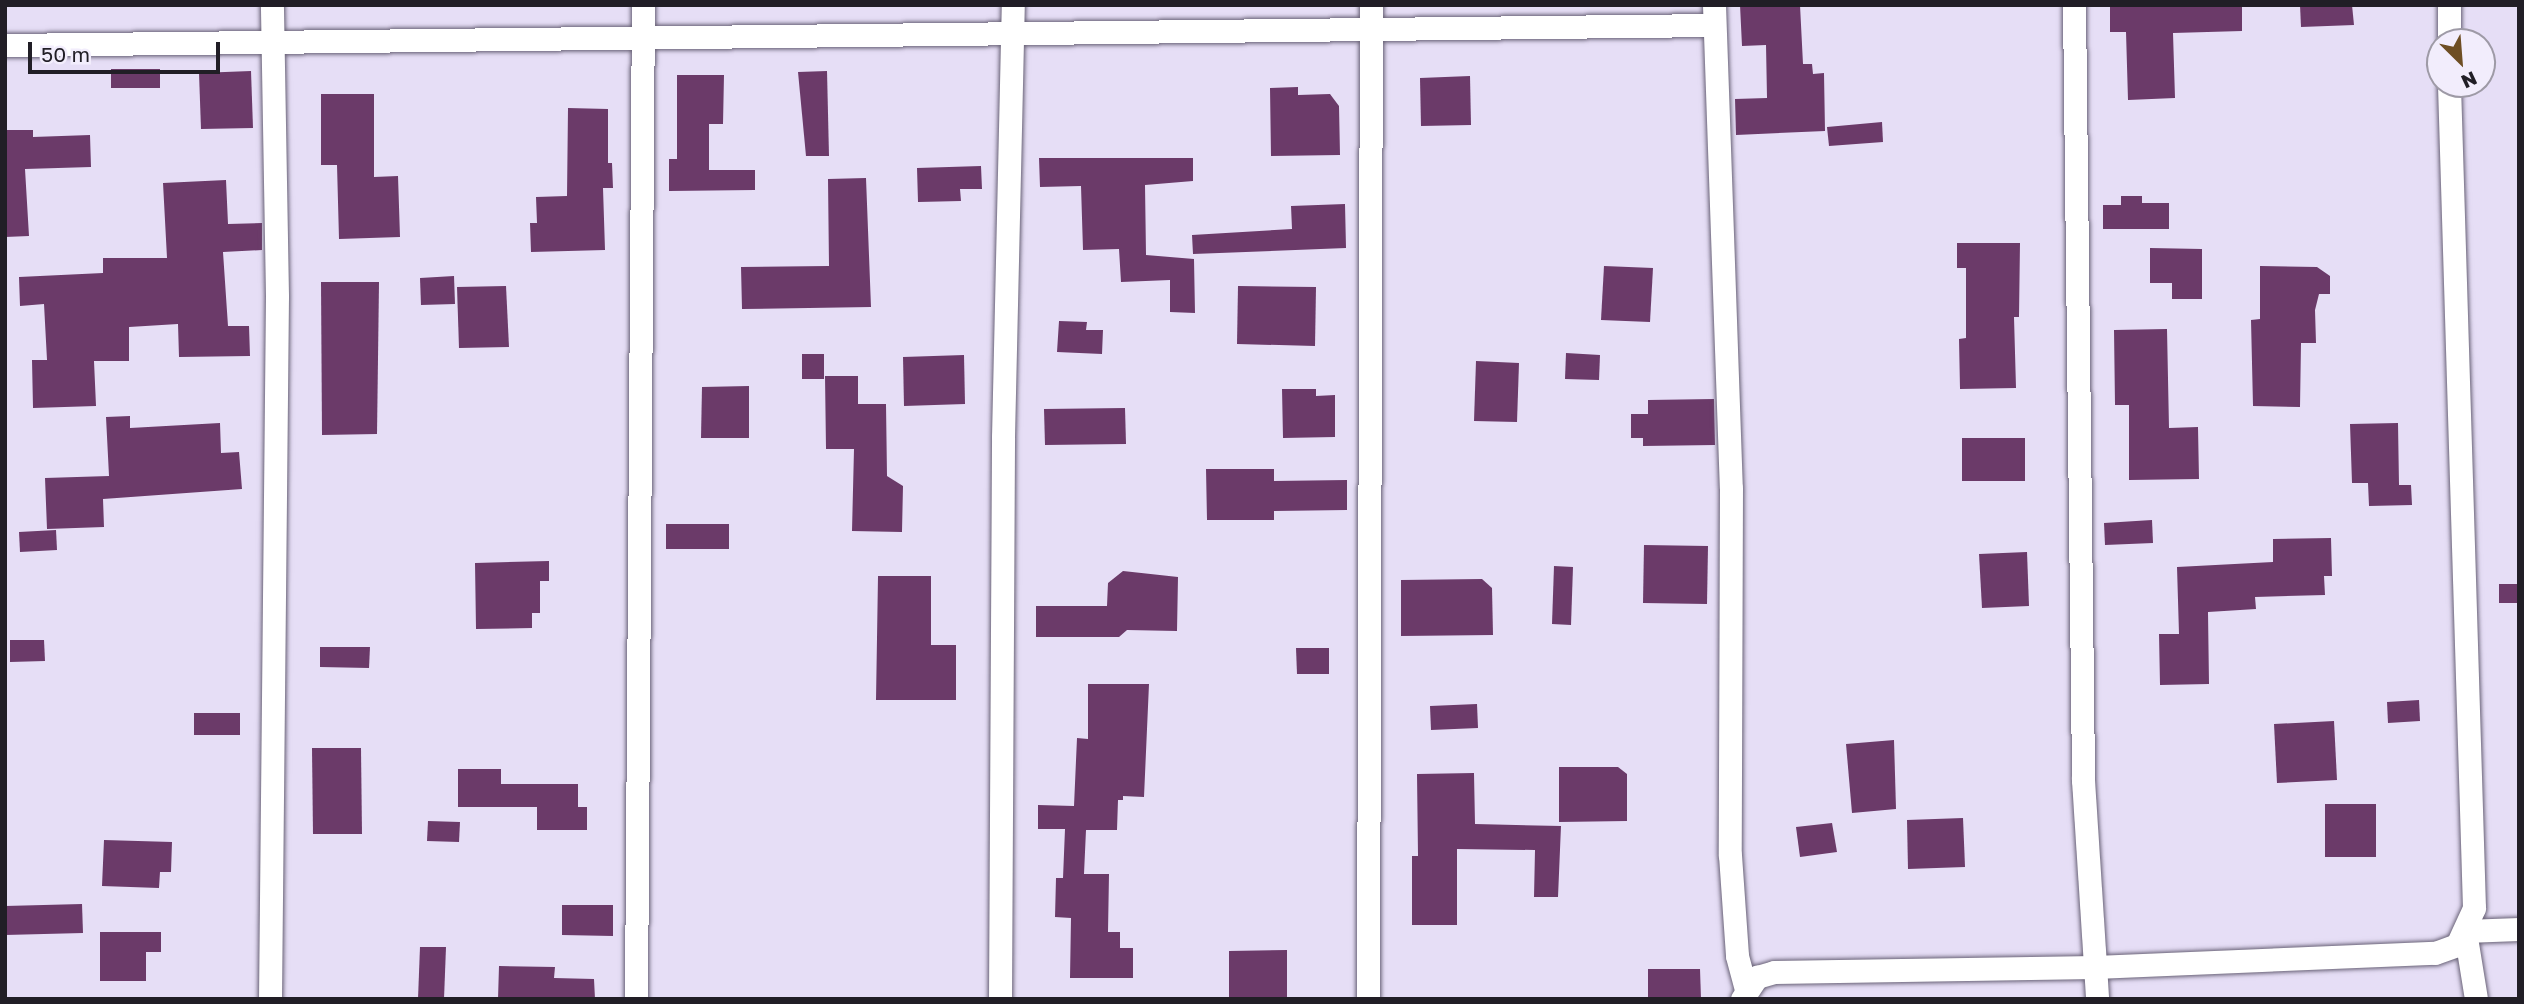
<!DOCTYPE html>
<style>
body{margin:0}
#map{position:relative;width:2524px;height:1004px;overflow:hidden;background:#e6def6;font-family:"Golos Text",sans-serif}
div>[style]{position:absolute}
.building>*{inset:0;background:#6b3a69}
.roads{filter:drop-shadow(0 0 2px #696277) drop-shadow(0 0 2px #696277)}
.minor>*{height:23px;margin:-11.5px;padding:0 11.5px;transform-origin:11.5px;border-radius:11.5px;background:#fff}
span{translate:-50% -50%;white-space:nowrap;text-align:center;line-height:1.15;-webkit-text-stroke:7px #f2edfc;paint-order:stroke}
.frame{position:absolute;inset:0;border:7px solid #211e26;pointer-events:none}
.north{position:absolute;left:2426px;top:28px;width:70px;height:70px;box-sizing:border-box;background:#f2edfc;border:2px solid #9e9aa6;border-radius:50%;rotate:155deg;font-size:19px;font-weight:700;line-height:28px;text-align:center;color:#211e26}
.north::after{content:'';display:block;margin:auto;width:24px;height:32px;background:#6e4e24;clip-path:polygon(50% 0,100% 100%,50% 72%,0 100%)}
.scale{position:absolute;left:28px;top:42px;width:192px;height:32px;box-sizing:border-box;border:4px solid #211e26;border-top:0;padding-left:9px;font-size:21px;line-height:24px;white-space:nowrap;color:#211e26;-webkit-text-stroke:5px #f2edfc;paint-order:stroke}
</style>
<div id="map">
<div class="building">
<div style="clip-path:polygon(1740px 5px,1800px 5px,1803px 64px,1812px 64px,1813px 74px,1824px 73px,1825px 131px,1736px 135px,1735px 99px,1767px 98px,1766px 45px,1742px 46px)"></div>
<div style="clip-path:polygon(2110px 5px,2242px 5px,2242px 31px,2173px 33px,2175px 98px,2128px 100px,2126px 32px,2110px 32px)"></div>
<div style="clip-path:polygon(2300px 5px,2352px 5px,2354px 25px,2301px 27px)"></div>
<div style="clip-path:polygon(111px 69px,160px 69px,160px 88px,111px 88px)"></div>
<div style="clip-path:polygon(251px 71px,253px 128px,201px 129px,199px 73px)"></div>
<div style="clip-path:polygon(827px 71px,829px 156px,806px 156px,798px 72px)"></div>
<div style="clip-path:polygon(677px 75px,724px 75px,723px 124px,709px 124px,709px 170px,755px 170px,755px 190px,669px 191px,669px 159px,677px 159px)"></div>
<div style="clip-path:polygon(1470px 76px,1471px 125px,1421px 126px,1420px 78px)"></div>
<div style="clip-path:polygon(1298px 87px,1298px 95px,1330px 94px,1339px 106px,1340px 155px,1271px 156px,1270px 88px)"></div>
<div style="clip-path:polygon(321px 94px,374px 94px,374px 177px,398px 176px,400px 237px,339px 239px,337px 165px,321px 165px)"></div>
<div style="clip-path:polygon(568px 108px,608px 109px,608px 163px,612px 163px,613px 188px,603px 188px,605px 250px,531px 252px,530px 223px,537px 223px,536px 197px,567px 196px)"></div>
<div style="clip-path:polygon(1882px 122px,1883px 142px,1829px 146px,1827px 127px)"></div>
<div style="clip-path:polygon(5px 130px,33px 130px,33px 137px,90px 135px,91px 167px,25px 169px,29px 236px,5px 237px)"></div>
<div style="clip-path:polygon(1039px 158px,1193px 158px,1193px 181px,1145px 185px,1146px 255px,1194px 259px,1195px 313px,1170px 312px,1170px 280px,1121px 282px,1119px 249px,1083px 250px,1081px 186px,1040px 187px)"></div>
<div style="clip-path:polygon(981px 166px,982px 189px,960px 189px,961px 201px,918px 202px,917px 168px)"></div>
<div style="clip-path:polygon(866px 178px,871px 307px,742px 309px,741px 267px,829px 266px,828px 179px)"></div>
<div style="clip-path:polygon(226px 180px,228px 224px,262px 223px,262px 250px,223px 252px,228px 326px,249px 326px,250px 356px,179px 357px,178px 324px,129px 327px,129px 361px,94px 361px,96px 406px,33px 408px,32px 360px,47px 360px,44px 304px,20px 306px,19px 277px,103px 273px,103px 258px,167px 258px,163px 183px)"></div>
<div style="clip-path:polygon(2121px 196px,2142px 196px,2142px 203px,2169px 203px,2169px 229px,2103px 229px,2103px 205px,2121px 205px)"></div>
<div style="clip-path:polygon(1345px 204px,1346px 248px,1193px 254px,1192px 235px,1292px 229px,1291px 206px)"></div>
<div style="clip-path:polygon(1957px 243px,2020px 243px,2019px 317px,2014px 317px,2016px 388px,1960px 389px,1959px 339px,1966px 338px,1966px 268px,1957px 268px)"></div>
<div style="clip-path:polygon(2150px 248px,2202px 249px,2202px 299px,2172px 299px,2172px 283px,2150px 283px)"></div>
<div style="clip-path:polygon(1604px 266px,1653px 268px,1650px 322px,1601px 320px)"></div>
<div style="clip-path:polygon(2260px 266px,2317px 267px,2330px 276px,2330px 294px,2319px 294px,2315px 310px,2316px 343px,2301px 343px,2300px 407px,2253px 406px,2251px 320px,2260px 319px)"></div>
<div style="clip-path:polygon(454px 276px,455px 304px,421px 305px,420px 278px)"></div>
<div style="clip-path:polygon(321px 282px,379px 282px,377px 434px,322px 435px)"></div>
<div style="clip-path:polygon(506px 286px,509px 347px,459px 348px,457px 287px)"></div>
<div style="clip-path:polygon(1238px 286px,1316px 287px,1315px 346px,1237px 344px)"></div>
<div style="clip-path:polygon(1059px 321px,1087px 322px,1086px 330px,1103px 330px,1102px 354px,1057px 352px)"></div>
<div style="clip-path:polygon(2167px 329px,2169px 428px,2198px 427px,2199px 479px,2129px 480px,2129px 405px,2115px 405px,2114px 330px)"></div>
<div style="clip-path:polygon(1566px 353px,1600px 355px,1599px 380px,1565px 379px)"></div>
<div style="clip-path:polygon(802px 354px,824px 354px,824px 379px,802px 379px)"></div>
<div style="clip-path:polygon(964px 355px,965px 404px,904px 406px,903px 357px)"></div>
<div style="clip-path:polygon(1476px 361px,1519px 363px,1517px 422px,1474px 421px)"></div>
<div style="clip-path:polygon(825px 376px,858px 376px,858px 404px,886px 404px,887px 476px,903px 486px,902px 532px,852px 531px,854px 449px,826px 449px)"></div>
<div style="clip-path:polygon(749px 386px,749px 438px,701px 438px,702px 387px)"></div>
<div style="clip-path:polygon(1282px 389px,1316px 389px,1316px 396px,1335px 395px,1335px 437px,1283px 438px)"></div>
<div style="clip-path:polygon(1714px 399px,1715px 445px,1643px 446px,1643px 438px,1631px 438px,1631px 414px,1648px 414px,1648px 400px)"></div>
<div style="clip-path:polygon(1125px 408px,1126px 444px,1045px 445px,1044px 409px)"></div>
<div style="clip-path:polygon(130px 416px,130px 428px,220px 423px,221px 453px,239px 452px,242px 489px,103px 499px,104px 527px,47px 529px,45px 478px,109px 476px,106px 417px)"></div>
<div style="clip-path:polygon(2398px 423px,2399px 485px,2411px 485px,2412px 505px,2369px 506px,2368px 483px,2352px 483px,2350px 424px)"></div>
<div style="clip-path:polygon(1962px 438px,2025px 438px,2025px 481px,1962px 481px)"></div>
<div style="clip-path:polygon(1206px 469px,1274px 469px,1274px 481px,1347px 480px,1347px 510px,1274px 511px,1274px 520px,1207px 520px)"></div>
<div style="clip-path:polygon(2152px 520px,2153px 543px,2105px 545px,2104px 523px)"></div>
<div style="clip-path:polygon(666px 524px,729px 524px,729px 549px,666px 549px)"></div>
<div style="clip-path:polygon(56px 530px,57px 550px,20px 552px,19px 532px)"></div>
<div style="clip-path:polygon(2331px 538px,2332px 576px,2324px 576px,2325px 595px,2255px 597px,2256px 609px,2208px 612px,2209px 684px,2160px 685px,2159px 634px,2179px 634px,2177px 567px,2273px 562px,2273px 539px)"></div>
<div style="clip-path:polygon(1644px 545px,1708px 546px,1707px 604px,1643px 603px)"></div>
<div style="clip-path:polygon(2027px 552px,2029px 606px,1982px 608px,1979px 554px)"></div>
<div style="clip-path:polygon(549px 561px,549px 581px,540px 581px,540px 613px,532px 613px,532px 628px,476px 629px,475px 563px)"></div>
<div style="clip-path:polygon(1554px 566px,1573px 567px,1571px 625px,1552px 624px)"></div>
<div style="clip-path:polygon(1123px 571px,1178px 577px,1177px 631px,1127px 630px,1119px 637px,1036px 637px,1036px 606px,1107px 606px,1108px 583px)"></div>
<div style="clip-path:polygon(878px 576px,931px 576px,931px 645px,956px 645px,956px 700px,876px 700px)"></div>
<div style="clip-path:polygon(1482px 579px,1492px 588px,1493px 635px,1401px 636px,1401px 580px)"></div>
<div style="clip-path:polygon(2499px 584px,2519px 584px,2519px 603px,2499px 603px)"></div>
<div style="clip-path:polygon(10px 640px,44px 640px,45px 661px,10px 662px)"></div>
<div style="clip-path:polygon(320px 647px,370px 647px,369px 668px,320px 667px)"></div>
<div style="clip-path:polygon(1296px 648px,1329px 648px,1329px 674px,1297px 674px)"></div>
<div style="clip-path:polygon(1088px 684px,1149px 684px,1144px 797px,1123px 796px,1123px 800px,1118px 800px,1117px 830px,1086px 830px,1084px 874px,1109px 874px,1108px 932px,1120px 932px,1120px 948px,1133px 948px,1133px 978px,1070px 978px,1071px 918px,1055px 917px,1056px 878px,1063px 878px,1065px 829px,1038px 829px,1038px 805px,1074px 806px,1077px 738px,1088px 739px)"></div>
<div style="clip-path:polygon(2419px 700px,2420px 721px,2388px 723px,2387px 702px)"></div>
<div style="clip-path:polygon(1477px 704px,1478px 728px,1431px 730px,1430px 706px)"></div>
<div style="clip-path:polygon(194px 713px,240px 713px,240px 735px,194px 735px)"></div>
<div style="clip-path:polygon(2334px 721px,2337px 780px,2277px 783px,2274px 724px)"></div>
<div style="clip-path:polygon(1894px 740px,1896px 809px,1852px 813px,1846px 744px)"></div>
<div style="clip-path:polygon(312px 748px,361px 748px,362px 834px,313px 834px)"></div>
<div style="clip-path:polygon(1559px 767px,1618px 767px,1627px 774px,1627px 821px,1559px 822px)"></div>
<div style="clip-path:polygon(458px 769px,501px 769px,501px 784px,578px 784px,578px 807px,587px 807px,587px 830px,537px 830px,537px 807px,458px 807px)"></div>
<div style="clip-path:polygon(1474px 773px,1475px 824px,1561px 826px,1558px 897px,1534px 897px,1535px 850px,1457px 849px,1457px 925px,1412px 925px,1412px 856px,1418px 856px,1417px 774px)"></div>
<div style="clip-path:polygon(2325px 804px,2376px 804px,2376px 857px,2325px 857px)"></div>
<div style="clip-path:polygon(1963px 818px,1965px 867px,1908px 869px,1907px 820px)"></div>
<div style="clip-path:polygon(428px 821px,460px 822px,459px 842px,427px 841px)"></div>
<div style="clip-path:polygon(1832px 823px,1837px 852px,1800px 857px,1796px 827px)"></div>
<div style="clip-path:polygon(104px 840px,172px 842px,171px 872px,160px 872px,159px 888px,102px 886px)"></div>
<div style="clip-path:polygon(82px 904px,83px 933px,5px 935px,5px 906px)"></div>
<div style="clip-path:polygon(562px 905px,613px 905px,613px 936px,562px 935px)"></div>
<div style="clip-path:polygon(100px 932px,161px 932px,161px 952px,146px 952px,146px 981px,100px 981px)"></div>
<div style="clip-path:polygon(420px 947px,446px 947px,444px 999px,418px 999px)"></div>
<div style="clip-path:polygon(1287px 950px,1287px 999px,1229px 999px,1229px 951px)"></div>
<div style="clip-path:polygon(499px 966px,555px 967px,554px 978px,594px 979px,595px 999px,498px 999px)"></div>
<div style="clip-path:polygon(1648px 969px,1700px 969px,1701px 999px,1648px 999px)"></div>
</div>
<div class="roads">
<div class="minor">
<div style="left:1714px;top:5px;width:483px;rotate:88deg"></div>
<div style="left:1731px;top:488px;width:367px;rotate:90.2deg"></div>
<div style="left:1730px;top:855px;width:101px;rotate:86deg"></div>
<div style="left:1737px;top:956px;width:34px;rotate:75deg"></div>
<div style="left:2074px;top:5px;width:775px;rotate:89.33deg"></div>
<div style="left:2083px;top:780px;width:219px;rotate:86.3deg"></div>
<div style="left:2449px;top:5px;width:37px;rotate:90deg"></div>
<div style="left:5px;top:45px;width:1709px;rotate:-0.67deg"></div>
<div style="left:2465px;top:931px;width:69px;rotate:80.8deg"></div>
<div style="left:2465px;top:931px;width:54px;rotate:-2.1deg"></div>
<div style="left:270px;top:999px;width:703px;rotate:-89.43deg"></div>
<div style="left:277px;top:296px;width:291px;rotate:-91deg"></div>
<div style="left:636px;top:999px;width:994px;rotate:-89.6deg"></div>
<div style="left:1000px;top:999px;width:562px;rotate:-89.69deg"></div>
<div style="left:1003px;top:437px;width:432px;rotate:-88.7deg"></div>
<div style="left:1368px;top:999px;width:994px;rotate:-89.83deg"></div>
<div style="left:1742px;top:999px;width:27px;rotate:-56deg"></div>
<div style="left:1757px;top:977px;width:18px;rotate:-16deg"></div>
<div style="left:1774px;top:972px;width:321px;rotate:-0.9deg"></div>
<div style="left:2095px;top:967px;width:340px;rotate:-2.4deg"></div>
<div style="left:2435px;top:953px;width:23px;rotate:-20deg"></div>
<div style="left:2457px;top:945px;width:41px;rotate:-65.3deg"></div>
<div style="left:2474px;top:908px;width:824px;rotate:-91.74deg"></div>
</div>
</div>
<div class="frame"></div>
<div class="north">N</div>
<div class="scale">50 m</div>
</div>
